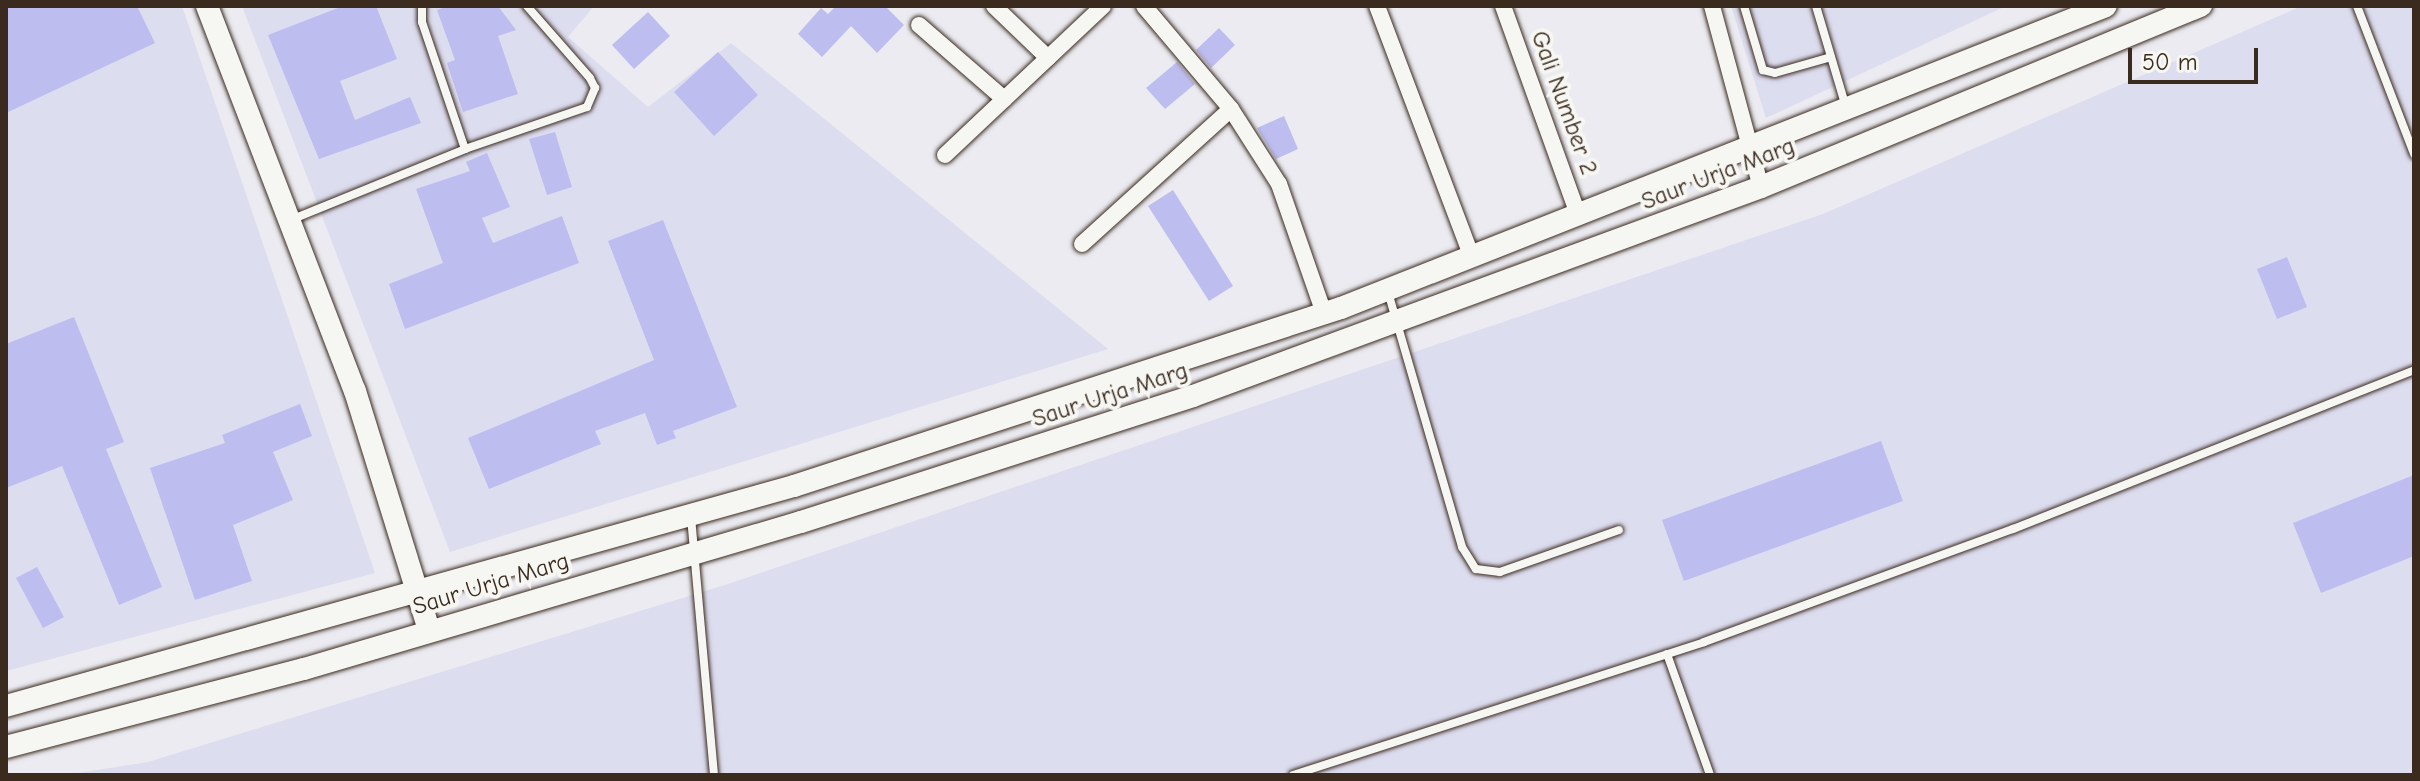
<!DOCTYPE html>
<style>
body{margin:0}
#map{position:relative;width:2420px;height:781px;overflow:hidden;background:#ebebf1;font-family:"Comic Neue",sans-serif}
div>[style]{position:absolute}
.built>*{inset:0;background:#ddddf0}
.building>*{inset:0;background:#bdbdef}
.roads{filter:drop-shadow(0 0 2px #3b2a1e) drop-shadow(0 0 2px #3b2a1e)}
.lane>*{height:8px;margin:-4px;padding:0 4px;transform-origin:4px;border-radius:4px;background:#f6f6f2}
.street>*{height:16px;margin:-8px;padding:0 8px;transform-origin:8px;border-radius:8px;background:#f6f6f2}
.secondary>*{height:22px;margin:-11px;padding:0 11px;transform-origin:11px;border-radius:11px;background:#f6f6f2}
span{translate:-50% -50%;white-space:nowrap;text-align:center;line-height:1.15;-webkit-text-stroke:8px #f6f6f2;paint-order:stroke}
.street-label{font-size:24px;color:#3b2a1e}
.frame{position:absolute;inset:0;border:8px solid #3b2a1e;pointer-events:none}
.scale{position:absolute;left:2128px;top:48px;width:130px;height:36px;box-sizing:border-box;border:4px solid #3b2a1e;border-top:0;padding-left:10px;font-size:24px;line-height:28px;white-space:nowrap;color:#3b2a1e;-webkit-text-stroke:6px #f6f6f2;paint-order:stroke}
</style>
<div id="map">
<div class="built">
<div style="clip-path:polygon(6px 6px,182px 6px,375px 573px,6px 671px)"></div>
<div style="clip-path:polygon(242px 6px,594px 6px,568px 37px,648px 107px,731px 43px,1108px 349px,450px 552px)"></div>
<div style="clip-path:polygon(1731px 6px,2006px 6px,1766px 118px)"></div>
<div style="clip-path:polygon(2302px 6px,2414px 6px,2414px 775px,65px 775px,148px 762px,728px 584px,1823px 214px)"></div>
</div>
<div class="building">
<div style="clip-path:polygon(6px 6px,137px 6px,155px 43px,6px 113px)"></div>
<div style="clip-path:polygon(343px 6px,376px 6px,397px 59px,340px 81px,355px 120px,410px 97px,421px 123px,319px 159px,268px 35px)"></div>
<div style="clip-path:polygon(448px 6px,498px 6px,516px 30px,498px 36px,518px 94px,463px 112px,447px 63px,455px 60px,437px 10px)"></div>
<div style="clip-path:polygon(836px 6px,885px 6px,904px 25px,877px 53px,851px 26px,822px 57px,798px 34px,821px 8px,828px 14px)"></div>
<div style="clip-path:polygon(648px 12px,670px 36px,634px 69px,612px 45px)"></div>
<div style="clip-path:polygon(1219px 28px,1235px 45px,1211px 68px,1196px 50px)"></div>
<div style="clip-path:polygon(718px 52px,758px 95px,714px 136px,674px 92px)"></div>
<div style="clip-path:polygon(1177px 62px,1195px 84px,1165px 109px,1146px 88px)"></div>
<div style="clip-path:polygon(1284px 116px,1298px 149px,1276px 159px,1257px 128px)"></div>
<div style="clip-path:polygon(555px 132px,572px 187px,547px 195px,529px 139px)"></div>
<div style="clip-path:polygon(487px 153px,510px 207px,482px 218px,493px 243px,562px 216px,579px 263px,405px 329px,389px 284px,443px 263px,416px 189px,470px 171px,466px 162px)"></div>
<div style="clip-path:polygon(1173px 190px,1233px 286px,1209px 301px,1148px 206px)"></div>
<div style="clip-path:polygon(663px 220px,737px 407px,673px 431px,676px 438px,657px 445px,645px 413px,595px 431px,601px 444px,489px 489px,468px 438px,654px 360px,608px 241px)"></div>
<div style="clip-path:polygon(2287px 257px,2307px 307px,2277px 319px,2257px 269px)"></div>
<div style="clip-path:polygon(74px 317px,124px 442px,106px 449px,162px 587px,119px 605px,62px 466px,6px 488px,6px 344px)"></div>
<div style="clip-path:polygon(300px 404px,312px 436px,273px 452px,293px 500px,233px 525px,252px 581px,195px 600px,150px 468px,225px 443px,222px 435px)"></div>
<div style="clip-path:polygon(1881px 441px,1903px 501px,1684px 581px,1662px 520px)"></div>
<div style="clip-path:polygon(2414px 475px,2414px 556px,2321px 593px,2293px 523px)"></div>
<div style="clip-path:polygon(37px 567px,64px 617px,43px 628px,16px 578px)"></div>
</div>
<div class="roads">
<div class="lane">
<div style="left:422px;top:6px;width:16px;rotate:90deg"></div>
<div style="left:422px;top:22px;width:134px;rotate:71.3deg"></div>
<div style="left:1744px;top:6px;width:67px;rotate:73.5deg"></div>
<div style="left:1763px;top:70px;width:12px;rotate:14deg"></div>
<div style="left:1775px;top:73px;width:58px;rotate:-15.9deg"></div>
<div style="left:1816px;top:6px;width:105px;rotate:73.5deg"></div>
<div style="left:2357px;top:6px;width:159px;rotate:68.9deg"></div>
<div style="left:293px;top:219px;width:186px;rotate:-22.1deg"></div>
<div style="left:465px;top:149px;width:129px;rotate:-19deg"></div>
<div style="left:587px;top:107px;width:21px;rotate:-67deg"></div>
<div style="left:595px;top:88px;width:11px;rotate:-117deg"></div>
<div style="left:590px;top:78px;width:96px;rotate:-131.2deg"></div>
<div style="left:1388px;top:292px;width:266px;rotate:73.8deg"></div>
<div style="left:1462px;top:547px;width:26px;rotate:58deg"></div>
<div style="left:1476px;top:569px;width:24px;rotate:7deg"></div>
<div style="left:1500px;top:572px;width:126px;rotate:-19.4deg"></div>
<div style="left:691px;top:517px;width:259px;rotate:84.9deg"></div>
<div style="left:1667px;top:654px;width:128px;rotate:70.4deg"></div>
<div style="left:1293px;top:775px;width:432px;rotate:-17.9deg"></div>
<div style="left:1704px;top:642px;width:329px;rotate:-20.1deg"></div>
<div style="left:2013px;top:529px;width:431px;rotate:-21.6deg"></div>
</div>
<div class="street">
<div style="left:994px;top:6px;width:75px;rotate:43.9deg"></div>
<div style="left:1144px;top:6px;width:135px;rotate:49.8deg"></div>
<div style="left:1231px;top:109px;width:89px;rotate:57.4deg"></div>
<div style="left:1279px;top:184px;width:137px;rotate:70.8deg"></div>
<div style="left:1377px;top:6px;width:269px;rotate:69.3deg"></div>
<div style="left:1503px;top:6px;width:224px;rotate:70.2deg"></div>
<div style="left:1712px;top:6px;width:188px;rotate:74.9deg"></div>
<div style="left:919px;top:25px;width:113px;rotate:41deg"></div>
<div style="left:945px;top:155px;width:217px;rotate:-43.3deg"></div>
<div style="left:1082px;top:244px;width:201px;rotate:-42.2deg"></div>
</div>
<div class="secondary">
<div style="left:207px;top:6px;width:412px;rotate:69deg"></div>
<div style="left:355px;top:391px;width:250px;rotate:72.8deg"></div>
<div style="left:6px;top:706px;width:818px;rotate:-15.6deg"></div>
<div style="left:794px;top:486px;width:575px;rotate:-18.03deg"></div>
<div style="left:1341px;top:308px;width:822px;rotate:-21.54deg"></div>
<div style="left:6px;top:747px;width:308px;rotate:-14.7deg"></div>
<div style="left:304px;top:669px;width:518px;rotate:-16.48deg"></div>
<div style="left:801px;top:522px;width:412px;rotate:-17.8deg"></div>
<div style="left:1193px;top:396px;width:605px;rotate:-20.2deg"></div>
<div style="left:1761px;top:187px;width:476px;rotate:-22.4deg"></div>
</div>
</div>
<div class="street-label">
<span style="left:1564px;top:103px;rotate:70deg">Gali Number 2</span>
<span style="left:1718px;top:174px;rotate:-21deg">Saur Urja Marg</span>
<span style="left:1110px;top:395px;rotate:-18deg">Saur Urja Marg</span>
<span style="left:491px;top:584px;rotate:-17deg">Saur Urja Marg</span>
</div>
<div class="frame"></div>
<div class="scale">50 m</div>
</div>
